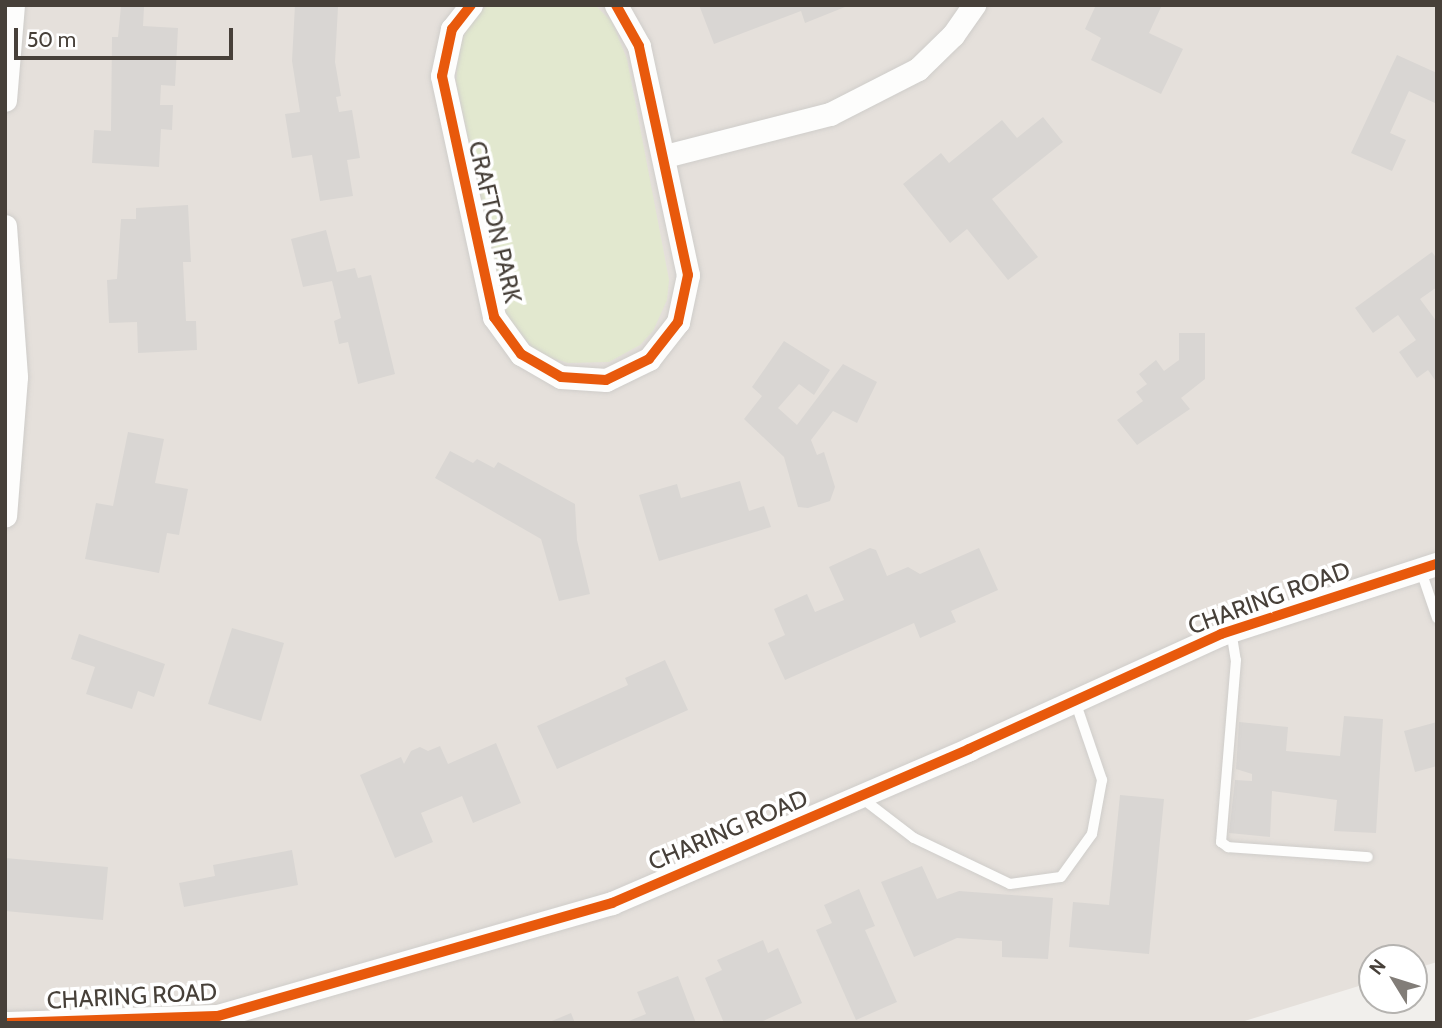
<!DOCTYPE html>
<style>
body{margin:0}
#map{position:relative;width:1442px;height:1028px;overflow:hidden;background:#f1efec;font-family:Cabin,sans-serif}
div>[style]{position:absolute}
.residential>*{inset:0;background:#e5e0db}
.green>*{inset:0;background:#e2e8cf}
.building>*{inset:0;background:#d9d6d3}
.roads{filter:drop-shadow(0 0 2px #cfcdca) drop-shadow(0 0 2px #cfcdca)}
.service>*{height:10px;margin:-5px;padding:0 5px;transform-origin:5px;border-radius:5px;background:#fdfdfc}
.minor>*{height:23px;margin:-11.5px;padding:0 11.5px;transform-origin:11.5px;border-radius:11.5px;background:#fdfdfc}
.cycleway>*{height:10px;margin:-5px;padding:0 5px;transform-origin:5px;border-radius:5px;background:#e8590c}
span{translate:-50% -50%;white-space:nowrap;text-align:center;line-height:1.15;-webkit-text-stroke:7px #fff;paint-order:stroke}
.street-label{font-size:24px;color:#474039}
.frame{position:absolute;inset:0;border:7px solid #474039;pointer-events:none}
.north{position:absolute;left:1358px;top:944px;width:70px;height:70px;box-sizing:border-box;background:#fff;border:2px solid #b5b3b0;border-radius:50%;rotate:308deg;font-size:19px;font-weight:700;line-height:28px;text-align:center;color:#474039}
.north::after{content:'';display:block;margin:auto;width:24px;height:32px;background:#827d78;clip-path:polygon(50% 0,100% 100%,50% 72%,0 100%)}
.scale{position:absolute;left:14px;top:28px;width:219px;height:32px;box-sizing:border-box;border:4px solid #474039;border-top:0;padding-left:9px;font-size:21px;line-height:24px;white-space:nowrap;color:#474039;-webkit-text-stroke:5px #fff;paint-order:stroke}
</style>
<div id="map">
<div class="residential">
<div style="clip-path:polygon(5px 5px,1437px 5px,1437px 962px,1414px 969px,1414px 958px,1372px 958px,1372px 982px,1238px 1023px,5px 1023px)"></div>
</div>
<div class="green">
<div style="clip-path:polygon(487px 5px,595px 5px,612px 22px,627px 59px,669px 280px,667px 300px,653px 331px,640px 345px,609px 362px,568px 363px,549px 357px,533px 348px,506px 315px,456px 81px,459px 49px,469px 23px)"></div>
</div>
<div class="building">
<div style="clip-path:polygon(295px 5px,338px 7px,335px 62px,341px 96px,336px 97px,339px 112px,352px 110px,360px 158px,347px 160px,353px 196px,320px 201px,312px 155px,292px 158px,285px 114px,300px 112px,292px 61px)"></div>
<div style="clip-path:polygon(699px 5px,844px 5px,845px 7px,805px 23px,801px 11px,714px 44px)"></div>
<div style="clip-path:polygon(1096px 5px,1162px 5px,1149px 33px,1183px 49px,1161px 94px,1091px 60px,1101px 38px,1085px 29px)"></div>
<div style="clip-path:polygon(121px 6px,144px 7px,143px 26px,178px 28px,175px 86px,161px 85px,160px 105px,173px 105px,172px 130px,161px 129px,159px 167px,92px 163px,94px 130px,111px 131px,112px 37px,118px 37px)"></div>
<div style="clip-path:polygon(1397px 55px,1437px 73px,1437px 104px,1409px 91px,1390px 133px,1406px 140px,1392px 171px,1351px 153px)"></div>
<div style="clip-path:polygon(1043px 117px,1063px 142px,992px 199px,1038px 257px,1008px 280px,967px 229px,950px 243px,903px 184px,941px 153px,949px 163px,1002px 120px,1017px 138px)"></div>
<div style="clip-path:polygon(188px 205px,191px 262px,183px 262px,186px 321px,196px 321px,197px 350px,138px 353px,137px 322px,109px 323px,107px 280px,117px 279px,121px 219px,136px 219px,136px 208px)"></div>
<div style="clip-path:polygon(326px 230px,337px 272px,355px 268px,358px 278px,371px 275px,395px 374px,358px 384px,348px 342px,339px 344px,334px 321px,341px 318px,332px 281px,303px 287px,291px 239px)"></div>
<div style="clip-path:polygon(1432px 252px,1437px 259px,1437px 287px,1420px 299px,1437px 322px,1437px 383px,1428px 370px,1417px 378px,1399px 352px,1416px 340px,1398px 315px,1373px 333px,1355px 308px)"></div>
<div style="clip-path:polygon(1179px 333px,1205px 333px,1205px 379px,1181px 398px,1190px 409px,1137px 445px,1117px 420px,1143px 401px,1136px 392px,1147px 384px,1139px 374px,1156px 360px,1164px 371px,1179px 360px)"></div>
<div style="clip-path:polygon(784px 341px,830px 370px,814px 395px,799px 384px,778px 408px,797px 425px,843px 364px,877px 382px,857px 423px,833px 411px,811px 440px,817px 455px,824px 452px,835px 487px,830px 501px,808px 508px,798px 507px,784px 457px,744px 419px,762px 396px,752px 387px)"></div>
<div style="clip-path:polygon(128px 432px,164px 439px,155px 483px,188px 489px,179px 535px,167px 533px,159px 573px,85px 559px,96px 503px,113px 506px)"></div>
<div style="clip-path:polygon(450px 451px,473px 463px,477px 459px,494px 468px,498px 462px,575px 504px,577px 540px,590px 594px,559px 601px,541px 539px,435px 478px)"></div>
<div style="clip-path:polygon(740px 481px,749px 511px,764px 506px,771px 527px,659px 561px,639px 495px,677px 484px,681px 498px)"></div>
<div style="clip-path:polygon(870px 548px,876px 550px,887px 576px,908px 567px,920px 574px,979px 548px,998px 590px,951px 611px,956px 622px,920px 638px,914px 623px,785px 680px,768px 643px,785px 635px,774px 609px,807px 594px,815px 612px,844px 600px,829px 567px)"></div>
<div style="clip-path:polygon(232px 628px,284px 643px,261px 721px,208px 704px)"></div>
<div style="clip-path:polygon(79px 634px,165px 664px,154px 697px,138px 691px,132px 709px,86px 694px,95px 667px,71px 659px)"></div>
<div style="clip-path:polygon(665px 660px,688px 710px,557px 769px,537px 726px,628px 685px,625px 678px)"></div>
<div style="clip-path:polygon(1344px 716px,1383px 719px,1376px 833px,1334px 831px,1337px 800px,1272px 791px,1270px 837px,1229px 833px,1235px 780px,1252px 781px,1252px 774px,1236px 769px,1239px 722px,1288px 727px,1286px 751px,1340px 756px)"></div>
<div style="clip-path:polygon(1437px 722px,1437px 766px,1415px 772px,1404px 731px)"></div>
<div style="clip-path:polygon(496px 743px,521px 803px,473px 823px,462px 796px,421px 813px,433px 842px,395px 858px,360px 775px,401px 757px,404px 764px,411px 751px,420px 747px,428px 751px,440px 746px,448px 764px)"></div>
<div style="clip-path:polygon(1120px 795px,1164px 799px,1149px 954px,1069px 947px,1073px 902px,1109px 905px)"></div>
<div style="clip-path:polygon(292px 850px,298px 885px,184px 907px,179px 883px,215px 876px,213px 865px)"></div>
<div style="clip-path:polygon(5px 858px,108px 867px,103px 920px,5px 911px)"></div>
<div style="clip-path:polygon(922px 866px,937px 899px,959px 891px,1053px 898px,1048px 959px,1002px 957px,1002px 941px,957px 938px,914px 957px,881px 882px)"></div>
<div style="clip-path:polygon(859px 889px,875px 926px,865px 930px,897px 1002px,856px 1020px,816px 930px,832px 923px,824px 905px)"></div>
<div style="clip-path:polygon(763px 940px,768px 953px,778px 948px,802px 1003px,759px 1023px,724px 1023px,705px 978px,722px 970px,717px 960px)"></div>
<div style="clip-path:polygon(678px 976px,696px 1023px,624px 1023px,646px 1014px,637px 992px)"></div>
<div style="clip-path:polygon(571px 1013px,575px 1023px,547px 1023px)"></div>
</div>
<div class="roads">
<div class="service">
<div style="left:1420px;top:568px;width:53px;rotate:71.2deg"></div>
<div style="left:1231px;top:630px;width:30px;rotate:81deg"></div>
<div style="left:1236px;top:660px;width:183px;rotate:94.7deg"></div>
<div style="left:1221px;top:842px;width:9px;rotate:36deg"></div>
<div style="left:1228px;top:847px;width:140px;rotate:4.1deg"></div>
<div style="left:859px;top:796px;width:69px;rotate:37.4deg"></div>
<div style="left:914px;top:838px;width:106px;rotate:25.6deg"></div>
<div style="left:1010px;top:884px;width:51px;rotate:-7.8deg"></div>
<div style="left:1061px;top:877px;width:53px;rotate:-54.2deg"></div>
<div style="left:1092px;top:834px;width:55px;rotate:-79.5deg"></div>
<div style="left:1102px;top:780px;width:83px;rotate:-108.9deg"></div>
</div>
<div class="minor">
<div style="left:471px;top:5px;width:31px;rotate:128deg"></div>
<div style="left:452px;top:29px;width:48px;rotate:102deg"></div>
<div style="left:442px;top:76px;width:247px;rotate:77.8deg"></div>
<div style="left:494px;top:317px;width:46px;rotate:53.9deg"></div>
<div style="left:521px;top:354px;width:46px;rotate:29.9deg"></div>
<div style="left:561px;top:377px;width:45px;rotate:3.8deg"></div>
<div style="left:606px;top:380px;width:48px;rotate:-26deg"></div>
<div style="left:649px;top:359px;width:47px;rotate:-51.9deg"></div>
<div style="left:678px;top:322px;width:48px;rotate:-78deg"></div>
<div style="left:688px;top:275px;width:234px;rotate:-102.1deg"></div>
<div style="left:639px;top:46px;width:47px;rotate:-119.3deg"></div>
<div style="left:5px;top:100px;width:95px;rotate:-85.2deg"></div>
<div style="left:665px;top:156px;width:170px;rotate:-14.3deg"></div>
<div style="left:830px;top:114px;width:99px;rotate:-27.1deg"></div>
<div style="left:918px;top:69px;width:49px;rotate:-44.2deg"></div>
<div style="left:953px;top:35px;width:37px;rotate:-55deg"></div>
<div style="left:5px;top:226px;width:151px;rotate:85.8deg"></div>
<div style="left:16px;top:377px;width:139px;rotate:94.5deg"></div>
<div style="left:5px;top:1023px;width:213px;rotate:-1.9deg"></div>
<div style="left:218px;top:1016px;width:410px;rotate:-16deg"></div>
<div style="left:612px;top:903px;width:389px;rotate:-23.3deg"></div>
<div style="left:969px;top:749px;width:277px;rotate:-24.5deg"></div>
<div style="left:1221px;top:634px;width:227px;rotate:-18deg"></div>
</div>
</div>
<div class="cycleway">
<div style="left:471px;top:5px;width:31px;rotate:128deg"></div>
<div style="left:452px;top:29px;width:48px;rotate:102deg"></div>
<div style="left:442px;top:76px;width:247px;rotate:77.8deg"></div>
<div style="left:494px;top:317px;width:46px;rotate:53.9deg"></div>
<div style="left:521px;top:354px;width:46px;rotate:29.9deg"></div>
<div style="left:561px;top:377px;width:45px;rotate:3.8deg"></div>
<div style="left:606px;top:380px;width:48px;rotate:-26deg"></div>
<div style="left:649px;top:359px;width:47px;rotate:-51.9deg"></div>
<div style="left:678px;top:322px;width:48px;rotate:-78deg"></div>
<div style="left:688px;top:275px;width:234px;rotate:-102.1deg"></div>
<div style="left:639px;top:46px;width:47px;rotate:-119.3deg"></div>
<div style="left:5px;top:1023px;width:213px;rotate:-1.9deg"></div>
<div style="left:218px;top:1016px;width:410px;rotate:-16deg"></div>
<div style="left:612px;top:903px;width:389px;rotate:-23.3deg"></div>
<div style="left:969px;top:749px;width:277px;rotate:-24.5deg"></div>
<div style="left:1221px;top:634px;width:227px;rotate:-18deg"></div>
</div>
<div class="street-label">
<span style="left:495px;top:222px;rotate:77deg">CRAFTON PARK</span>
<span style="left:1269px;top:598px;rotate:-20deg">CHARING ROAD</span>
<span style="left:728px;top:830px;rotate:-23deg">CHARING ROAD</span>
<span style="left:132px;top:996px;rotate:-3deg">CHARING ROAD</span>
</div>
<div class="frame"></div>
<div class="north">N</div>
<div class="scale">50 m</div>
</div>
